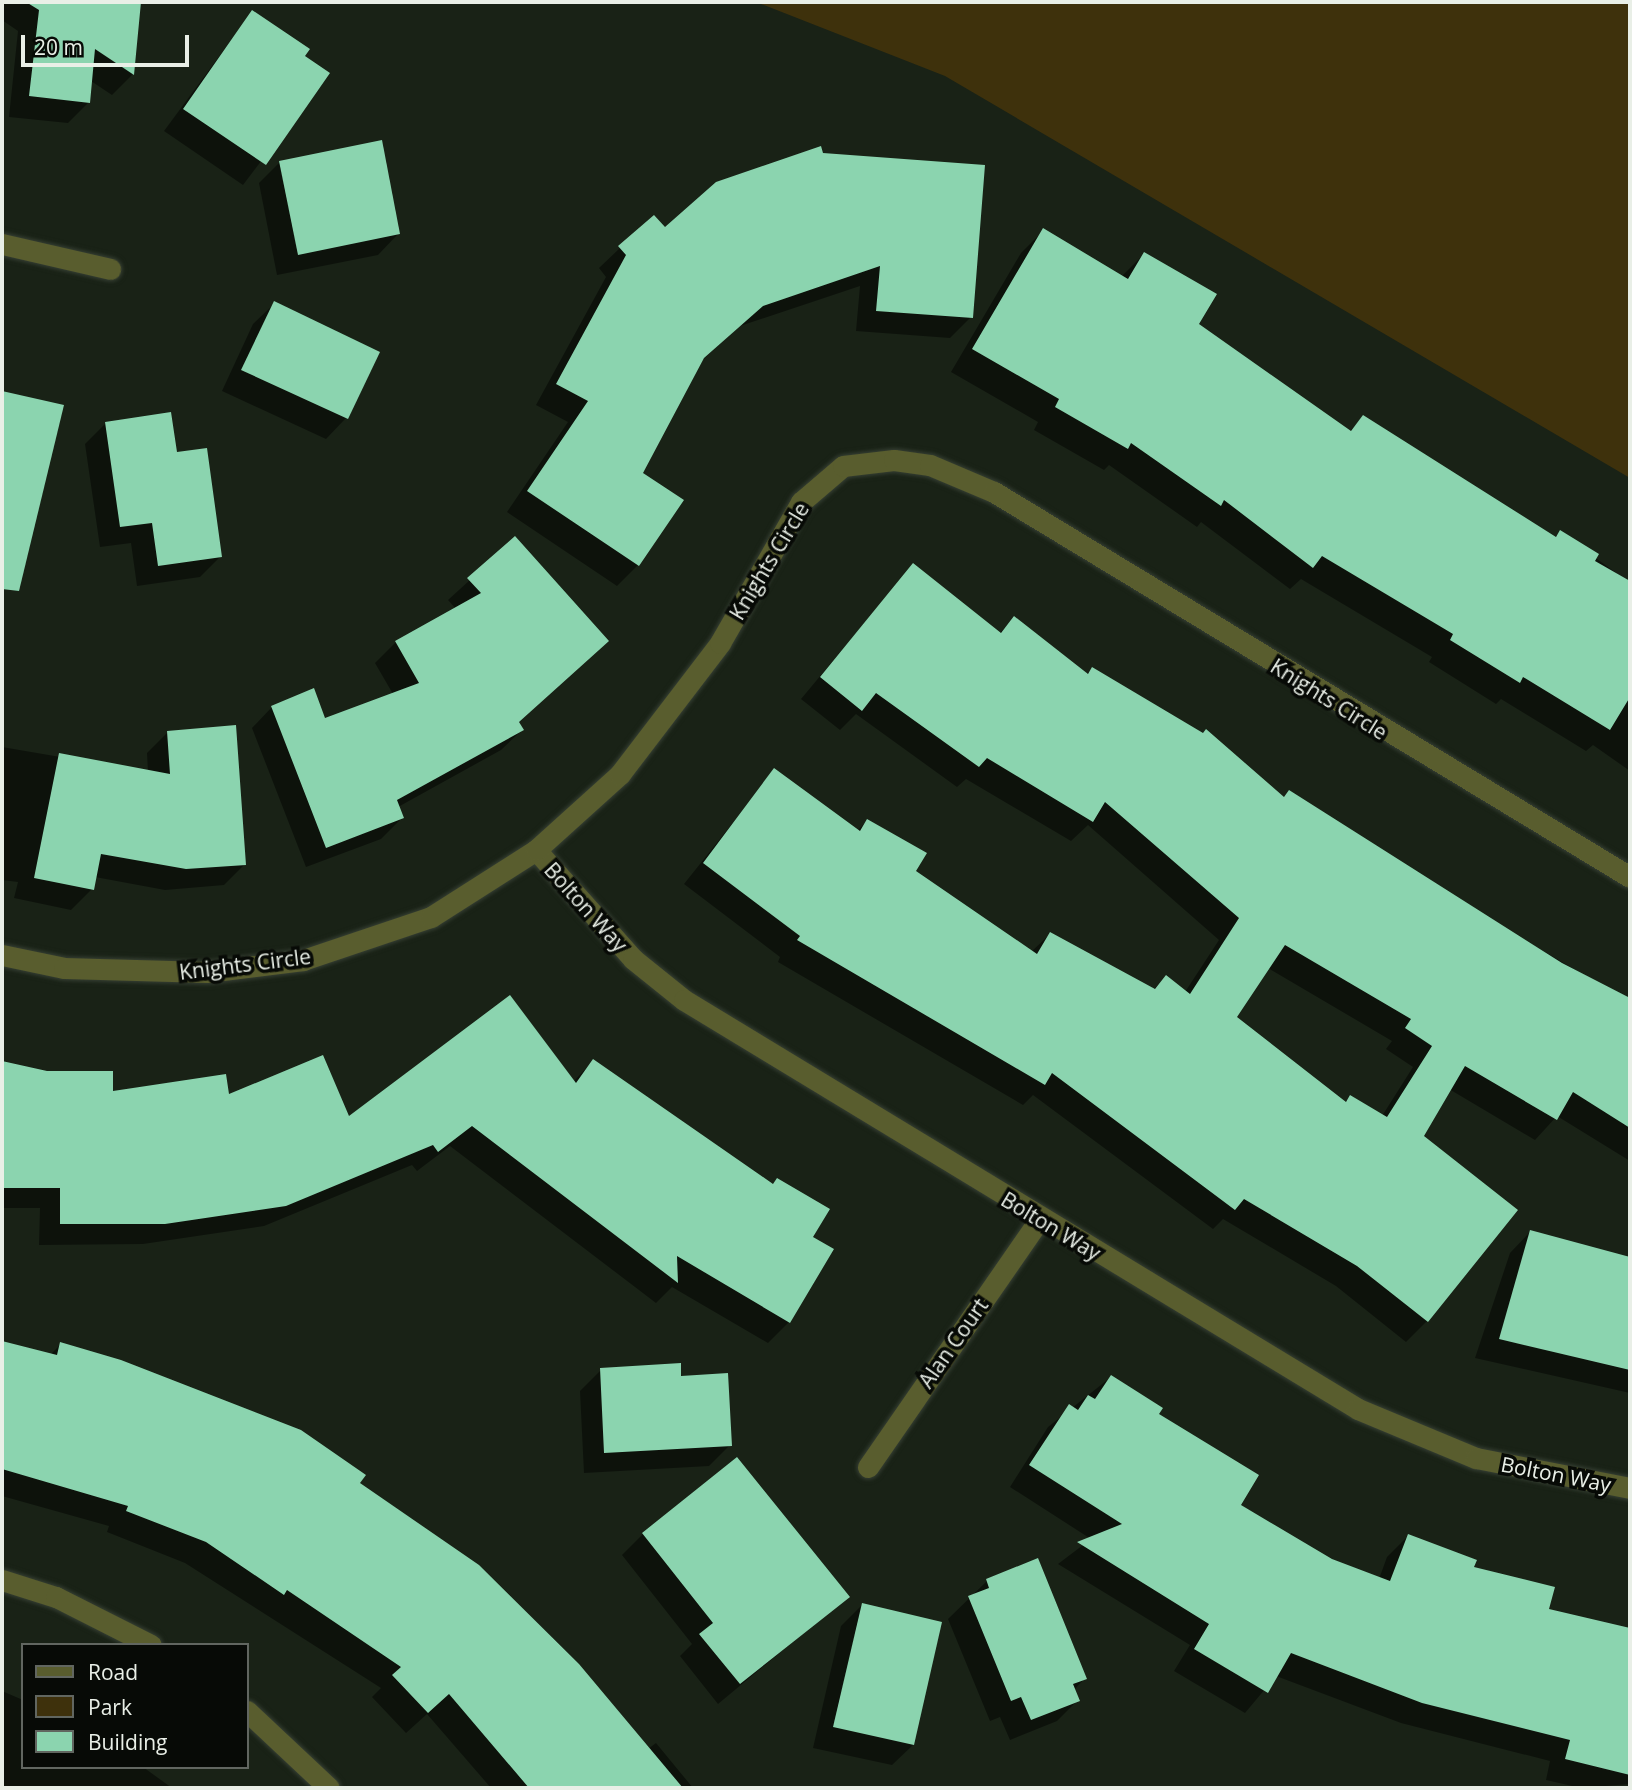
<!DOCTYPE html>
<style>
body{margin:0}
#map{position:relative;width:1632px;height:1790px;overflow:hidden;background:#192216;font-family:"Open Sans",sans-serif}
div>[style]{position:absolute}
.green>*{inset:0;background:#3e310c}
.shadow>*{inset:0;background:#0007}
.building>*{inset:0;background:#8bd4af}
.roads{filter:drop-shadow(0 0 2px #363f33) drop-shadow(0 0 2px #363f33)}
.minor>*{height:21px;margin:-10.5px;padding:0 10.5px;transform-origin:10.5px;border-radius:10.5px;background:#595d2e}
span{translate:-50% -50%;white-space:nowrap;text-align:center;line-height:1.15;-webkit-text-stroke:7px #070a06;paint-order:stroke}
.street-label{font-size:21px;color:#e9efe7}
.frame{position:absolute;inset:0;border:4px solid #e9efe7;pointer-events:none}
.legend{position:absolute;left:21px;top:1643px;width:228px;height:126px;box-sizing:border-box;background:#070a06;border:2px solid #616660;margin:0;padding:9px 12px;list-style:none;font-size:21px;color:#e9efe7}
.legend li{display:flex;align-items:center;gap:14px;height:35px}
.legend b{width:35px;border:2px solid #616660}
.scale{position:absolute;left:21px;top:35px;width:168px;height:32px;box-sizing:border-box;border:4px solid #e9efe7;border-top:0;padding-left:9px;font-size:21px;line-height:24px;white-space:nowrap;color:#e9efe7;-webkit-text-stroke:5px #070a06;paint-order:stroke}
</style>
<div id="map">
<div class="green">
<div style="clip-path:polygon(756px 2px,1630px 2px,1630px 478px,945px 76px)"></div>
</div>
<div class="shadow">
<div style="clip-path:polygon(2px 2px,139px 5px,132px 75px,112px 95px,91px 81px,89px 102px,68px 123px,9px 117px,18px 31px,2px 20px)"></div>
<div style="clip-path:polygon(252px 12px,327px 74px,243px 185px,164px 131px)"></div>
<div style="clip-path:polygon(822px 155px,971px 317px,950px 338px,856px 331px,860px 286px,740px 326px,700px 362px,641px 473px,638px 565px,617px 586px,507px 512px,568px 422px,536px 405px,606px 277px,599px 268px,620px 248px)"></div>
<div style="clip-path:polygon(280px 162px,398px 234px,378px 255px,277px 275px,259px 183px)"></div>
<div style="clip-path:polygon(1043px 231px,1121px 277px,1144px 254px,1197px 325px,1349px 432px,1363px 417px,1554px 538px,1560px 532px,1630px 583px,1630px 771px,1593px 745px,1586px 751px,1501px 699px,1496px 704px,1429px 662px,1432px 657px,1301px 579px,1290px 589px,1201px 522px,1197px 527px,1109px 465px,1104px 470px,1034px 430px,1038px 422px,951px 372px,1021px 253px)"></div>
<div style="clip-path:polygon(274px 304px,378px 352px,346px 418px,326px 439px,222px 391px,253px 324px)"></div>
<div style="clip-path:polygon(2px 393px,62px 407px,13px 543px,2px 541px)"></div>
<div style="clip-path:polygon(106px 423px,175px 454px,221px 556px,200px 577px,137px 586px,131px 543px,100px 547px,85px 444px)"></div>
<div style="clip-path:polygon(515px 539px,607px 641px,518px 723px,522px 730px,501px 750px,398px 807px,402px 818px,381px 839px,306px 867px,252px 728px,272px 707px,324px 720px,393px 694px,375px 663px,396px 642px,456px 609px,448px 600px)"></div>
<div style="clip-path:polygon(evenodd,913px 565px,999px 634px,1014px 618px,1086px 675px,1092px 669px,1283px 798px,1630px 1002px,1630px 1161px,1557px 1116px,1535px 1140px,1449px 1089px,1422px 1136px,1427px 1321px,1406px 1342px,1336px 1286px,1223px 1219px,1213px 1229px,1033px 1095px,1023px 1105px,778px 962px,780px 957px,684px 884px,775px 770px,857px 831px,867px 821px,914px 872px,1031px 952px,1050px 934px,1153px 990px,1166px 977px,1185px 992px,1219px 940px,1088px 825px,1071px 841px,966px 779px,957px 787px,856px 714px,840px 730px,801px 699px,913px 565px,1268px 968px,1392px 1041px,1386px 1049px,1413px 1067px,1382px 1116px,1350px 1097px,1344px 1103px,1235px 1017px,1268px 968px)"></div>
<div style="clip-path:polygon(168px 732px,245px 864px,224px 885px,165px 890px,95px 877px,92px 889px,71px 910px,14px 898px,18px 882px,2px 880px,2px 747px,148px 772px,147px 753px)"></div>
<div style="clip-path:polygon(593px 1061px,811px 1237px,789px 1322px,768px 1343px,672px 1287px,656px 1303px,450px 1146px,417px 1171px,412px 1165px,264px 1226px,143px 1244px,39px 1245px,40px 1208px,2px 1208px,2px 1062px,111px 1093px,228px 1097px,348px 1119px,573px 1082px)"></div>
<div style="clip-path:polygon(1530px 1232px,1600px 1276px,1630px 1258px,1630px 1393px,1475px 1358px,1510px 1253px)"></div>
<div style="clip-path:polygon(2px 1343px,50px 1355px,61px 1344px,358px 1483px,648px 1749px,656px 1743px,693px 1788px,491px 1788px,427px 1714px,406px 1733px,372px 1697px,381px 1688px,185px 1563px,107px 1532px,109px 1526px,2px 1496px)"></div>
<div style="clip-path:polygon(601px 1370px,679px 1378px,730px 1445px,709px 1466px,584px 1473px,580px 1391px)"></div>
<div style="clip-path:polygon(1111px 1377px,1157px 1415px,1238px 1505px,1331px 1561px,1379px 1579px,1387px 1557px,1408px 1536px,1547px 1610px,1630px 1630px,1630px 1784px,1581px 1788px,1546px 1780px,1550px 1761px,1401px 1723px,1276px 1676px,1245px 1713px,1174px 1671px,1190px 1645px,1058px 1564px,1091px 1539px,1010px 1487px,1048px 1427px)"></div>
<div style="clip-path:polygon(643px 1534px,847px 1597px,718px 1704px,680px 1656px,692px 1644px,622px 1555px)"></div>
<div style="clip-path:polygon(987px 1581px,1085px 1678px,1074px 1690px,1078px 1700px,1057px 1721px,1010px 1740px,1000px 1717px,990px 1721px,948px 1619px)"></div>
<div style="clip-path:polygon(862px 1605px,913px 1745px,892px 1765px,813px 1748px,841px 1626px)"></div>
<div style="clip-path:polygon(2px 1691px,23px 1700px,23px 1767px,143px 1767px,172px 1788px,2px 1788px)"></div>
</div>
<div class="building">
<div style="clip-path:polygon(26px 2px,141px 2px,134px 75px,95px 49px,90px 103px,29px 96px,39px 10px)"></div>
<div style="clip-path:polygon(252px 10px,310px 49px,305px 56px,330px 73px,266px 165px,183px 109px)"></div>
<div style="clip-path:polygon(382px 140px,400px 234px,298px 255px,279px 161px)"></div>
<div style="clip-path:polygon(821px 146px,823px 153px,985px 165px,973px 318px,876px 311px,880px 266px,763px 306px,704px 358px,643px 473px,684px 500px,639px 566px,527px 491px,588px 401px,556px 384px,626px 255px,618px 246px,654px 215px,665px 227px,716px 182px)"></div>
<div style="clip-path:polygon(1043px 228px,1128px 279px,1144px 252px,1217px 294px,1199px 324px,1351px 431px,1363px 415px,1556px 537px,1560px 530px,1599px 554px,1595px 561px,1630px 581px,1630px 697px,1610px 730px,1523px 677px,1520px 683px,1450px 640px,1453px 634px,1322px 556px,1313px 568px,1224px 500px,1221px 506px,1131px 443px,1128px 449px,1055px 407px,1059px 399px,972px 349px)"></div>
<div style="clip-path:polygon(274px 301px,380px 352px,348px 419px,241px 370px)"></div>
<div style="clip-path:polygon(2px 391px,64px 405px,19px 591px,2px 589px)"></div>
<div style="clip-path:polygon(171px 412px,177px 452px,207px 448px,222px 557px,158px 566px,152px 523px,120px 527px,105px 422px)"></div>
<div style="clip-path:polygon(515px 536px,609px 641px,519px 722px,524px 730px,397px 800px,404px 818px,326px 848px,271px 706px,314px 688px,325px 718px,419px 683px,395px 641px,481px 593px,467px 578px)"></div>
<div style="clip-path:polygon(evenodd,913px 563px,1001px 633px,1014px 616px,1088px 674px,1092px 667px,1203px 733px,1206px 729px,1284px 797px,1289px 790px,1562px 963px,1630px 998px,1630px 1128px,1573px 1092px,1557px 1120px,1465px 1066px,1424px 1136px,1518px 1210px,1428px 1322px,1357px 1266px,1244px 1199px,1235px 1210px,1052px 1073px,1045px 1085px,797px 940px,800px 936px,703px 863px,774px 768px,860px 831px,867px 819px,927px 853px,916px 871px,1037px 954px,1050px 932px,1155px 989px,1166px 975px,1190px 994px,1239px 918px,1105px 802px,1093px 822px,987px 758px,979px 767px,876px 693px,862px 711px,820px 677px,913px 563px,1285px 945px,1411px 1019px,1405px 1028px,1432px 1046px,1387px 1117px,1350px 1095px,1346px 1102px,1237px 1017px,1285px 945px)"></div>
<div style="clip-path:polygon(236px 725px,246px 865px,186px 869px,101px 854px,94px 890px,34px 878px,59px 753px,170px 774px,167px 731px)"></div>
<div style="clip-path:polygon(510px 995px,576px 1083px,593px 1059px,773px 1184px,777px 1178px,830px 1209px,813px 1237px,834px 1249px,790px 1323px,677px 1256px,678px 1283px,472px 1126px,438px 1152px,433px 1145px,286px 1206px,165px 1224px,60px 1224px,60px 1188px,2px 1188px,2px 1061px,47px 1071px,113px 1071px,113px 1091px,226px 1074px,229px 1094px,323px 1055px,349px 1116px)"></div>
<div style="clip-path:polygon(1530px 1230px,1630px 1257px,1630px 1370px,1499px 1339px)"></div>
<div style="clip-path:polygon(2px 1341px,57px 1355px,60px 1342px,121px 1360px,301px 1430px,366px 1475px,360px 1483px,479px 1565px,579px 1664px,683px 1788px,529px 1788px,449px 1694px,428px 1713px,392px 1675px,401px 1667px,287px 1590px,284px 1595px,206px 1542px,126px 1511px,128px 1506px,2px 1469px)"></div>
<div style="clip-path:polygon(681px 1363px,681px 1376px,728px 1373px,732px 1446px,604px 1453px,600px 1368px)"></div>
<div style="clip-path:polygon(1111px 1375px,1163px 1408px,1159px 1414px,1259px 1475px,1241px 1505px,1332px 1559px,1390px 1581px,1408px 1534px,1477px 1560px,1474px 1567px,1555px 1587px,1549px 1609px,1630px 1628px,1630px 1775px,1565px 1759px,1570px 1740px,1422px 1703px,1291px 1653px,1268px 1693px,1194px 1649px,1209px 1624px,1077px 1542px,1122px 1524px,1029px 1465px,1069px 1404px,1078px 1410px,1088px 1395px,1095px 1399px)"></div>
<div style="clip-path:polygon(737px 1457px,850px 1597px,740px 1684px,699px 1634px,713px 1623px,642px 1533px)"></div>
<div style="clip-path:polygon(1038px 1558px,1087px 1679px,1073px 1684px,1080px 1701px,1031px 1720px,1021px 1697px,1011px 1701px,968px 1596px,989px 1588px,986px 1579px)"></div>
<div style="clip-path:polygon(862px 1603px,942px 1622px,914px 1745px,833px 1727px)"></div>
</div>
<div class="roads">
<div class="minor">
<div style="left:2px;top:244px;width:111px;rotate:13deg"></div>
<div style="left:536px;top:850px;width:146px;rotate:48.3deg"></div>
<div style="left:633px;top:959px;width:65px;rotate:38.8deg"></div>
<div style="left:684px;top:1000px;width:788px;rotate:31.25deg"></div>
<div style="left:1358px;top:1409px;width:128px;rotate:22.6deg"></div>
<div style="left:1476px;top:1458px;width:157px;rotate:11deg"></div>
<div style="left:2px;top:955px;width:63px;rotate:11.8deg"></div>
<div style="left:64px;top:968px;width:143px;rotate:1.6deg"></div>
<div style="left:207px;top:972px;width:97px;rotate:-7.1deg"></div>
<div style="left:303px;top:960px;width:135px;rotate:-18.6deg"></div>
<div style="left:431px;top:917px;width:125px;rotate:-32.5deg"></div>
<div style="left:536px;top:850px;width:113px;rotate:-42.1deg"></div>
<div style="left:620px;top:774px;width:165px;rotate:-52.6deg"></div>
<div style="left:720px;top:643px;width:163px;rotate:-60.1deg"></div>
<div style="left:801px;top:502px;width:55px;rotate:-40.6deg"></div>
<div style="left:843px;top:466px;width:51px;rotate:-6.7deg"></div>
<div style="left:894px;top:460px;width:36px;rotate:8deg"></div>
<div style="left:930px;top:465px;width:69px;rotate:22.9deg"></div>
<div style="left:994px;top:492px;width:743px;rotate:31.19deg"></div>
<div style="left:868px;top:1467px;width:300px;rotate:-55.3deg"></div>
<div style="left:2px;top:1580px;width:57px;rotate:17.5deg"></div>
<div style="left:56px;top:1597px;width:106px;rotate:26.8deg"></div>
<div style="left:247px;top:1711px;width:112px;rotate:43.2deg"></div>
</div>
</div>
<div class="street-label">
<span style="left:769px;top:561px;rotate:-59deg">Knights Circle</span>
<span style="left:1329px;top:699px;rotate:32deg">Knights Circle</span>
<span style="left:586px;top:907px;rotate:48deg">Bolton Way</span>
<span style="left:245px;top:964px;rotate:-7deg">Knights Circle</span>
<span style="left:1051px;top:1226px;rotate:31deg">Bolton Way</span>
<span style="left:953px;top:1343px;rotate:-55deg">Alan Court</span>
<span style="left:1556px;top:1474px;rotate:11deg">Bolton Way</span>
</div>
<div class="frame"></div>
<ul class="legend">
<li><b style="height:9px;background:#595d2e"></b>Road</li>
<li><b style="height:19px;background:#3e310c"></b>Park</li>
<li><b style="height:19px;background:#8bd4af"></b>Building</li>
</ul>
<div class="scale">20 m</div>
</div>
